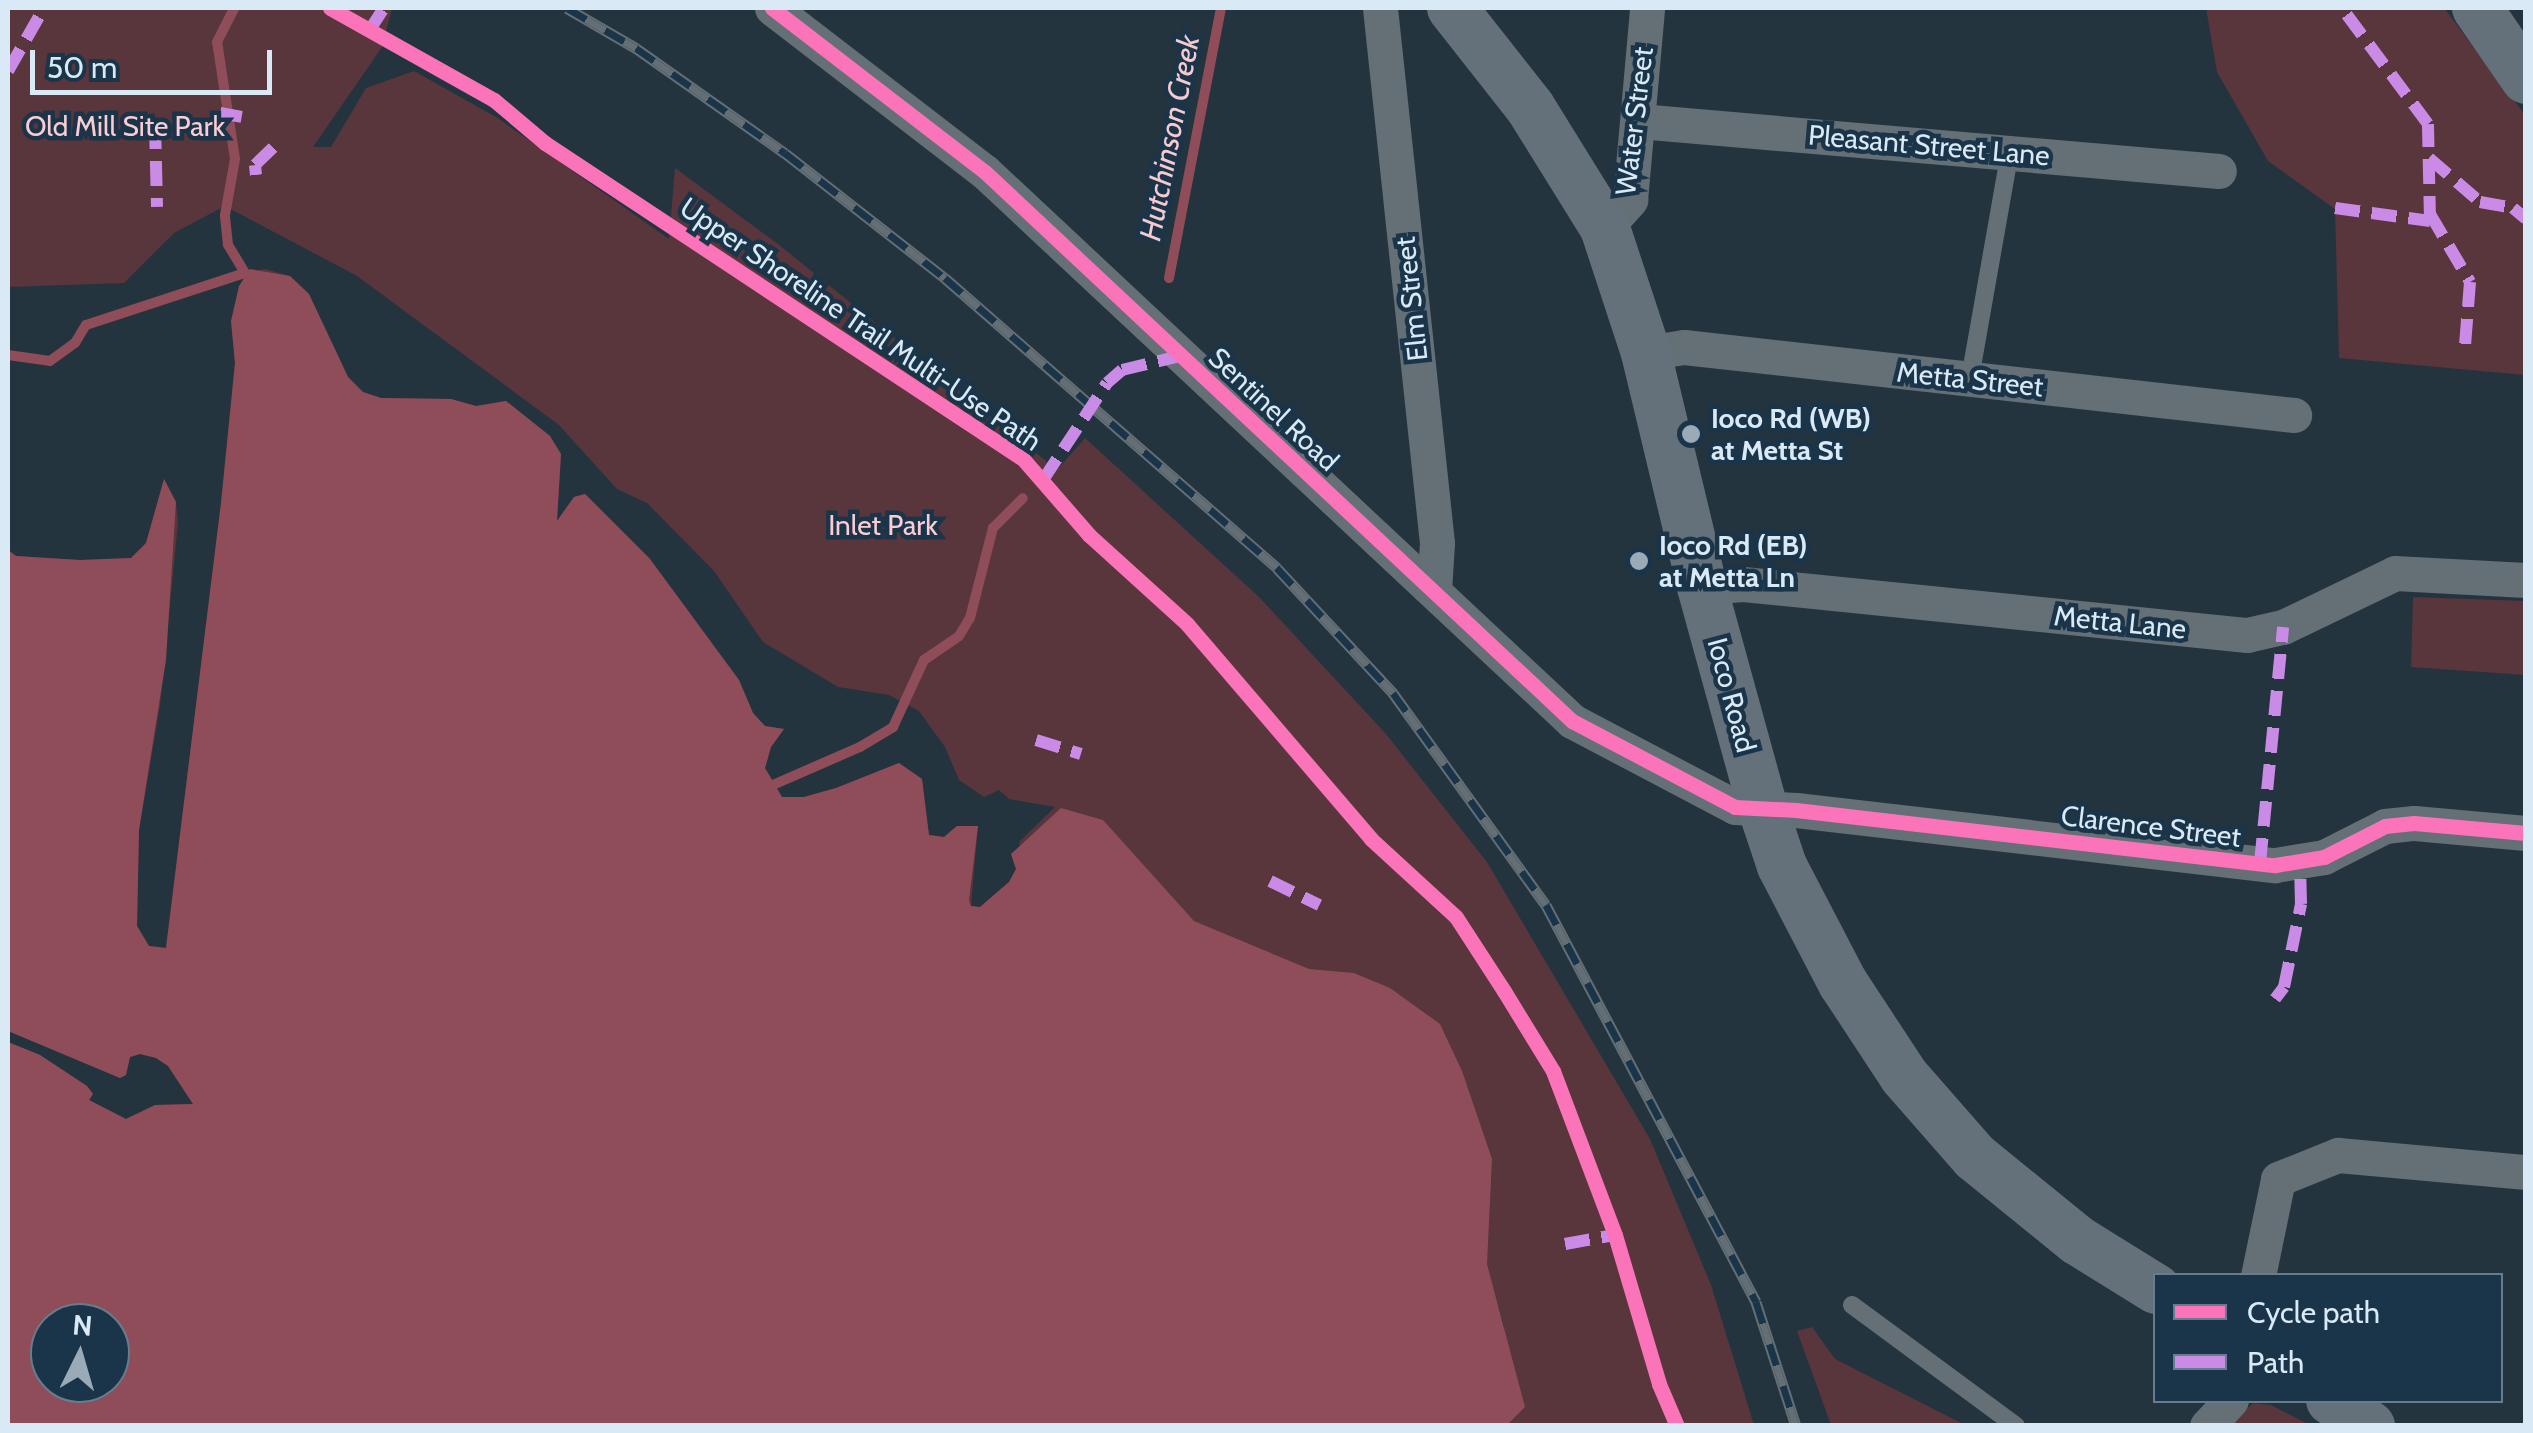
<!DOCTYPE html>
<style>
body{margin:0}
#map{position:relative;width:2533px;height:1433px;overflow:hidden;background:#24343e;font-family:Cabin,sans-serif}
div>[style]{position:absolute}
.green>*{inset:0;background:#59353c}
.water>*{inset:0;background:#8e4d59}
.stream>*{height:10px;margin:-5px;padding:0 5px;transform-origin:5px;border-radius:5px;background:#8e4d59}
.lane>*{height:18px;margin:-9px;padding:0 9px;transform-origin:9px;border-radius:9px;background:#646f76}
.street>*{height:35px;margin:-17.5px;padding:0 17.5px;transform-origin:17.5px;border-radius:17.5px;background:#646f76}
.secondary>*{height:50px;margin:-25px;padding:0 25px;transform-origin:25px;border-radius:25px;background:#64707a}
.rail>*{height:11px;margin-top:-5.5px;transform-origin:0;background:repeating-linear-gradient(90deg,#1a3549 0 22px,#636e75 0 44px);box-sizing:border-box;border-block:2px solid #636e75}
.quiet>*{height:12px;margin-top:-6px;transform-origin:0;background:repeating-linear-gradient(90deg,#ca8be6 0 25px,transparent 0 37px)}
.cycleway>*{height:15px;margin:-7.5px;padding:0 7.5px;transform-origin:7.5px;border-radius:7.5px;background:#fb73b8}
.dots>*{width:28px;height:28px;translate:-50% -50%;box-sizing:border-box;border:5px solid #1a3549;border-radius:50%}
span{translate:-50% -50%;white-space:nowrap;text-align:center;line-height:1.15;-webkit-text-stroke:9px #1a3549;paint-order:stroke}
.street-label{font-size:28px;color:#d9e9f6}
.park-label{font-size:28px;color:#fbcdd3}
.poi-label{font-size:28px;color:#d9e9f6;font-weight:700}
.left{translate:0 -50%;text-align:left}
.water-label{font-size:30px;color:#f7cacf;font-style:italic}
.frame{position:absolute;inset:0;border:10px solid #d9e9f6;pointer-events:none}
.legend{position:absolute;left:2153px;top:1273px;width:350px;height:130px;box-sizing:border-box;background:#1a3549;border:2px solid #667d8e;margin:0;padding:12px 18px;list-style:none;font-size:30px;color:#d9e9f6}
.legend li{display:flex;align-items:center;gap:20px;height:50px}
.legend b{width:50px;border:2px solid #667d8e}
.north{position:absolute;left:30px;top:1303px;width:100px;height:100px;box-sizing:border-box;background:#1a3549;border:2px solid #667d8e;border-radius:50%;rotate:5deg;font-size:28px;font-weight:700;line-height:40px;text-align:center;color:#d9e9f6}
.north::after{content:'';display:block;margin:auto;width:35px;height:45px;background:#9aaab6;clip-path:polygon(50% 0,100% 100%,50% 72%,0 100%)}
.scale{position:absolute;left:30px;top:50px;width:242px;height:45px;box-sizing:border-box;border:5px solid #d9e9f6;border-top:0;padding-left:12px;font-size:30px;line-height:35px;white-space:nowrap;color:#d9e9f6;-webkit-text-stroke:8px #1a3549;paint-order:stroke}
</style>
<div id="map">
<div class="green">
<div style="clip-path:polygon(8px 8px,392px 8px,382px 47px,313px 147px,331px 147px,366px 88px,414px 71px,496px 117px,669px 239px,675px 168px,778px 244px,1057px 470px,1085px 438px,1259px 597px,1386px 734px,1487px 862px,1650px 1139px,1711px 1285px,1754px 1425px,1495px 1425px,1504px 1326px,1487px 1267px,216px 1105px,197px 1189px,8px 1042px,40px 1055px,87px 1086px,93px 1094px,89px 1100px,126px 1119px,155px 1105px,193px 1104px,168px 1066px,156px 1058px,140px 1054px,130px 1057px,126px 1075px,120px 1078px,8px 1031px,8px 550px,16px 556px,80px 560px,131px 558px,146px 543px,164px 479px,176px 502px,178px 523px,160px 706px,139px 830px,137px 926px,149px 946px,166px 948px,221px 503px,235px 363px,231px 321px,245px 273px,265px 269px,290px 276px,309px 294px,348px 377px,363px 392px,381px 398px,451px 399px,476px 406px,506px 401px,550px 436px,561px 454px,557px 521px,574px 497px,585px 494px,650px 559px,739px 680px,753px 713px,765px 726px,784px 729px,771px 747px,765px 768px,782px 797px,804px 797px,836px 788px,899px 763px,922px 779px,929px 835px,944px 837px,957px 826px,978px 826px,971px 906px,980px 907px,1009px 882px,1016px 869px,1013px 861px,1412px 1101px,1020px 848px,1019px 842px,1055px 807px,1009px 799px,999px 790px,984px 797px,959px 780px,945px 747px,919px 711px,889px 695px,838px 687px,763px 642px,714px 571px,647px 503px,617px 489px,559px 425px,357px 276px,225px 206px,174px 233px,124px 283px,8px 287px)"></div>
<div style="clip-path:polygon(2206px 8px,2444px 8px,2525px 115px,2525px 375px,2339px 358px,2335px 209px,2268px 161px,2217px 72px)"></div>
<div style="clip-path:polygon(2413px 597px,2525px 601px,2525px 675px,2411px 667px)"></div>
<div style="clip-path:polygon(1812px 1327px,1835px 1359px,1965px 1425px,1831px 1425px,1797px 1331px)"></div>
<div style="clip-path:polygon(2253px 1403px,2271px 1405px,2310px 1425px,2228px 1426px)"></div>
</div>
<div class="water">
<div style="clip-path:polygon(evenodd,250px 269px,290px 276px,309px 294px,348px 377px,363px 392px,381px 398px,451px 399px,476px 406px,506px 401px,550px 436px,561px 454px,557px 521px,574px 497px,585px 494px,650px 559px,739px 680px,753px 713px,765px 726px,784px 729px,771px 747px,765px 768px,782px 797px,804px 797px,836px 788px,899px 763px,922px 779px,929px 835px,944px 837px,957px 826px,978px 826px,969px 900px,971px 906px,980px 907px,1009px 882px,1016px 869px,1011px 854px,1061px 808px,1103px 820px,1194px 921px,1309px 969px,1354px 973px,1390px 988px,1440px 1024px,1462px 1071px,1492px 1159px,1487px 1264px,1525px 1407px,1506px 1426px,8px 1425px,8px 1042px,40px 1055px,87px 1086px,93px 1094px,89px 1100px,126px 1119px,155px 1105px,193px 1104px,168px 1066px,156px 1058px,140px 1054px,130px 1057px,126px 1075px,120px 1078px,8px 1031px,8px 550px,16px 556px,80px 560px,131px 558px,146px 543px,164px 479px,176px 502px,166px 660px,139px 830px,137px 926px,149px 946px,166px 948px,221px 503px,235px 363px,231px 321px,239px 286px,250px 269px,50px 1323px,110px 1323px,110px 1383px,50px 1383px,50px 1323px)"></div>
</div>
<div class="stream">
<div style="left:1169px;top:278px;width:275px;rotate:-79.1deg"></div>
<div style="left:8px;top:355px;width:42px;rotate:8.1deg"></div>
<div style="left:50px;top:361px;width:31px;rotate:-36deg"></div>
<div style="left:75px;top:343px;width:21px;rotate:-59deg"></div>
<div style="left:86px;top:325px;width:167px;rotate:-18.1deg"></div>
<div style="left:245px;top:273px;width:33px;rotate:-121deg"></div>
<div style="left:228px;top:245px;width:30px;rotate:-96deg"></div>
<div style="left:225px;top:215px;width:57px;rotate:-79.9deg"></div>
<div style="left:235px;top:159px;width:118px;rotate:-98.7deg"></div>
<div style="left:217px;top:42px;width:38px;rotate:-63deg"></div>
<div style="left:766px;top:788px;width:103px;rotate:-23.6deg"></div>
<div style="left:860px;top:747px;width:39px;rotate:-31deg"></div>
<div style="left:893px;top:727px;width:74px;rotate:-65.2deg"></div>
<div style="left:924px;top:660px;width:42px;rotate:-34.4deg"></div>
<div style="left:959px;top:636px;width:21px;rotate:-59deg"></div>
<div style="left:970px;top:618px;width:93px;rotate:-75.7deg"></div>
<div style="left:993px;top:528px;width:42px;rotate:-45deg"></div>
</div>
<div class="lane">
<div style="left:1970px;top:378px;width:230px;rotate:-80deg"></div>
<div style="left:1852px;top:1305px;width:204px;rotate:36.4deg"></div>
</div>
<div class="street">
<div style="left:772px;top:8px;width:269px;rotate:37.6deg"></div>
<div style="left:985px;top:172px;width:804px;rotate:43.08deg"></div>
<div style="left:1572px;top:721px;width:184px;rotate:27.8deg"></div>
<div style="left:1735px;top:807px;width:61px;rotate:2.8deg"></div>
<div style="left:1796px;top:810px;width:482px;rotate:6.6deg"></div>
<div style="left:2275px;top:865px;width:50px;rotate:-9.3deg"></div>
<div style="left:2324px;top:857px;width:68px;rotate:-26.9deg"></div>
<div style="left:2385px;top:826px;width:29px;rotate:-6deg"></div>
<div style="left:2414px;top:823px;width:112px;rotate:5.1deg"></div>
<div style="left:1380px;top:8px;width:538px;rotate:83.92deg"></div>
<div style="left:1437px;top:543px;width:48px;rotate:93.6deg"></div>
<div style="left:1639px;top:121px;width:582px;rotate:4.93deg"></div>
<div style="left:1605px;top:228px;width:38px;rotate:-48deg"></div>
<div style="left:1630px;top:200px;width:193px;rotate:-84.9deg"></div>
<div style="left:1646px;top:353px;width:38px;rotate:-9deg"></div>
<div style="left:1684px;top:347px;width:614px;rotate:6.36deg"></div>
<div style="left:1702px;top:587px;width:41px;rotate:-4.2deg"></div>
<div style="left:1743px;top:584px;width:507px;rotate:5.78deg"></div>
<div style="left:2247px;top:635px;width:37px;rotate:-13deg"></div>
<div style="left:2283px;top:627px;width:124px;rotate:-25.7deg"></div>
<div style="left:2395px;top:573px;width:131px;rotate:3.1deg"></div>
<div style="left:2258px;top:1276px;width:99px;rotate:-78.3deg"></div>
<div style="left:2278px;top:1179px;width:65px;rotate:-21.8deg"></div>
<div style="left:2338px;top:1155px;width:189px;rotate:5.2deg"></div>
<div style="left:2207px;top:1426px;width:35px;rotate:-47deg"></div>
</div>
<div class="secondary">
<div style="left:1452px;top:8px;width:126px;rotate:51.8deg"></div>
<div style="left:1530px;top:107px;width:142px;rotate:58.2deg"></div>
<div style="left:1605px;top:228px;width:132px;rotate:71.8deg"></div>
<div style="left:1646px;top:353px;width:241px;rotate:76.5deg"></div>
<div style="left:1702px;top:587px;width:230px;rotate:74.6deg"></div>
<div style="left:1763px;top:809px;width:60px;rotate:71.6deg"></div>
<div style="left:1782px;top:866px;width:132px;rotate:62.5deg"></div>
<div style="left:1843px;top:983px;width:111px;rotate:56.7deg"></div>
<div style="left:1904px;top:1076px;width:108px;rotate:48.8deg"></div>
<div style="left:1975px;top:1157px;width:132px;rotate:39.1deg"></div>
<div style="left:2077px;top:1240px;width:93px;rotate:31.8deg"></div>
<div style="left:2477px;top:8px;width:86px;rotate:55.4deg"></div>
<div style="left:2331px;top:1400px;width:47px;rotate:33.7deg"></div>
</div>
<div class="rail">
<div style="left:567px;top:8px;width:80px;rotate:30.1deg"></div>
<div style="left:636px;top:48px;width:182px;rotate:35.2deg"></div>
<div style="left:785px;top:153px;width:203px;rotate:38deg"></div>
<div style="left:945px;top:278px;width:441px;rotate:41.1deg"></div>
<div style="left:1277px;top:568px;width:171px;rotate:47.1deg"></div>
<div style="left:1393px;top:693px;width:261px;rotate:54.2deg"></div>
<div style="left:1546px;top:905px;width:449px;rotate:62.1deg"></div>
<div style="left:1756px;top:1302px;width:130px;rotate:72.1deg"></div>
</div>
<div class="quiet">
<div style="left:369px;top:31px;width:27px;rotate:-57deg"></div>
<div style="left:8px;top:71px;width:73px;rotate:-60.3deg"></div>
<div style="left:220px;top:113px;width:22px;rotate:10deg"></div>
<div style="left:155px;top:124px;width:83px;rotate:88.6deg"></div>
<div style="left:2429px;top:158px;width:67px;rotate:40.8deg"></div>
<div style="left:2480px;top:202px;width:34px;rotate:10deg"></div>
<div style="left:2513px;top:208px;width:17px;rotate:40deg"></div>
<div style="left:256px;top:175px;width:10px;rotate:-96deg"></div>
<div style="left:255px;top:165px;width:36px;rotate:-44deg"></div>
<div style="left:2335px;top:208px;width:96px;rotate:7.8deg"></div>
<div style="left:2430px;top:221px;width:97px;rotate:-91.2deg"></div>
<div style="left:2428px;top:124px;width:144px;rotate:-126.6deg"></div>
<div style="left:2430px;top:214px;width:79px;rotate:59.5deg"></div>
<div style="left:2470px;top:282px;width:63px;rotate:94.5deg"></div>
<div style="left:1043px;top:480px;width:116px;rotate:-56.6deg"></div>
<div style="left:1107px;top:383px;width:20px;rotate:-41deg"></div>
<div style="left:1122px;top:370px;width:60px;rotate:-13.6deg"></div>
<div style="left:1036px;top:740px;width:47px;rotate:17.3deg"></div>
<div style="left:2260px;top:863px;width:237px;rotate:-84.4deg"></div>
<div style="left:1270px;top:881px;width:55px;rotate:26.1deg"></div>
<div style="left:2275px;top:999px;width:15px;rotate:-53deg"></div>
<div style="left:2284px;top:987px;width:85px;rotate:-78.4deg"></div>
<div style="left:2301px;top:904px;width:40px;rotate:-91.4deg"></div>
<div style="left:1565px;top:1244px;width:51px;rotate:-10.2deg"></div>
</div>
<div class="cycleway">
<div style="left:330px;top:8px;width:188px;rotate:29.3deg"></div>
<div style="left:494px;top:100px;width:67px;rotate:40.1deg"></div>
<div style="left:545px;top:143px;width:573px;rotate:33.47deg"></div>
<div style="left:1023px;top:459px;width:101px;rotate:49deg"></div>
<div style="left:1089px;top:535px;width:132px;rotate:42.2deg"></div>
<div style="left:1187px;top:624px;width:283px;rotate:49.4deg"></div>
<div style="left:1371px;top:839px;width:115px;rotate:42.5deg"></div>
<div style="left:1456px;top:917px;width:88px;rotate:57deg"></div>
<div style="left:1504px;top:991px;width:94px;rotate:58.5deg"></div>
<div style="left:1553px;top:1071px;width:175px;rotate:69.3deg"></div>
<div style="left:1615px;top:1235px;width:155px;rotate:73.5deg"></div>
<div style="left:1659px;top:1384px;width:46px;rotate:66.8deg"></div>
<div style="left:772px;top:8px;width:269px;rotate:37.6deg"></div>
<div style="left:985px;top:172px;width:804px;rotate:43.08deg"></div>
<div style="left:1572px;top:721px;width:184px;rotate:27.8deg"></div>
<div style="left:1735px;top:807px;width:61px;rotate:2.8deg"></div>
<div style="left:1796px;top:810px;width:482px;rotate:6.6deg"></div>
<div style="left:2275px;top:865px;width:50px;rotate:-9.3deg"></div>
<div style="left:2324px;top:857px;width:68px;rotate:-26.9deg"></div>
<div style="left:2385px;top:826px;width:29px;rotate:-6deg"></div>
<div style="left:2414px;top:823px;width:112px;rotate:5.1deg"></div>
</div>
<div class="dots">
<div style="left:1691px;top:434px;background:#9aaab6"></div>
<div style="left:1639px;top:561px;background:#9aaab6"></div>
</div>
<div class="street-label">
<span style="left:1634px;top:121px;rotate:-83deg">Water Street</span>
<span style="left:1929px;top:145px;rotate:5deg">Pleasant Street Lane</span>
<span style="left:1411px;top:299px;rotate:-96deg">Elm Street</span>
<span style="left:861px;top:324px;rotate:34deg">Upper Shoreline Trail Multi-Use Path</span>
<span style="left:1970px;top:379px;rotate:6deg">Metta Street</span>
<span style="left:1274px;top:409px;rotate:43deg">Sentinel Road</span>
<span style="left:2120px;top:622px;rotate:6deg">Metta Lane</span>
<span style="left:1732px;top:695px;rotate:75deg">Ioco Road</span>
<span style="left:2151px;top:826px;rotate:7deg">Clarence Street</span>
</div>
<div class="park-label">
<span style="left:125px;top:126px">Old Mill Site Park</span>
<span style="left:883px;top:525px">Inlet Park</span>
</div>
<div class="poi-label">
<span class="left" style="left:1711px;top:434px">Ioco Rd (WB)<br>at Metta St</span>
<span class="left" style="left:1659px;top:561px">Ioco Rd (EB)<br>at Metta Ln</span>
</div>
<div class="water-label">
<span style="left:1170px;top:138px;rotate:-79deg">Hutchinson Creek</span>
</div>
<div class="frame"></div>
<ul class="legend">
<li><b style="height:12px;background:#fb73b8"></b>Cycle path</li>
<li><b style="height:12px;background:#ca8be6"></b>Path</li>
</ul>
<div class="north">N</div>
<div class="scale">50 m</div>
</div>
